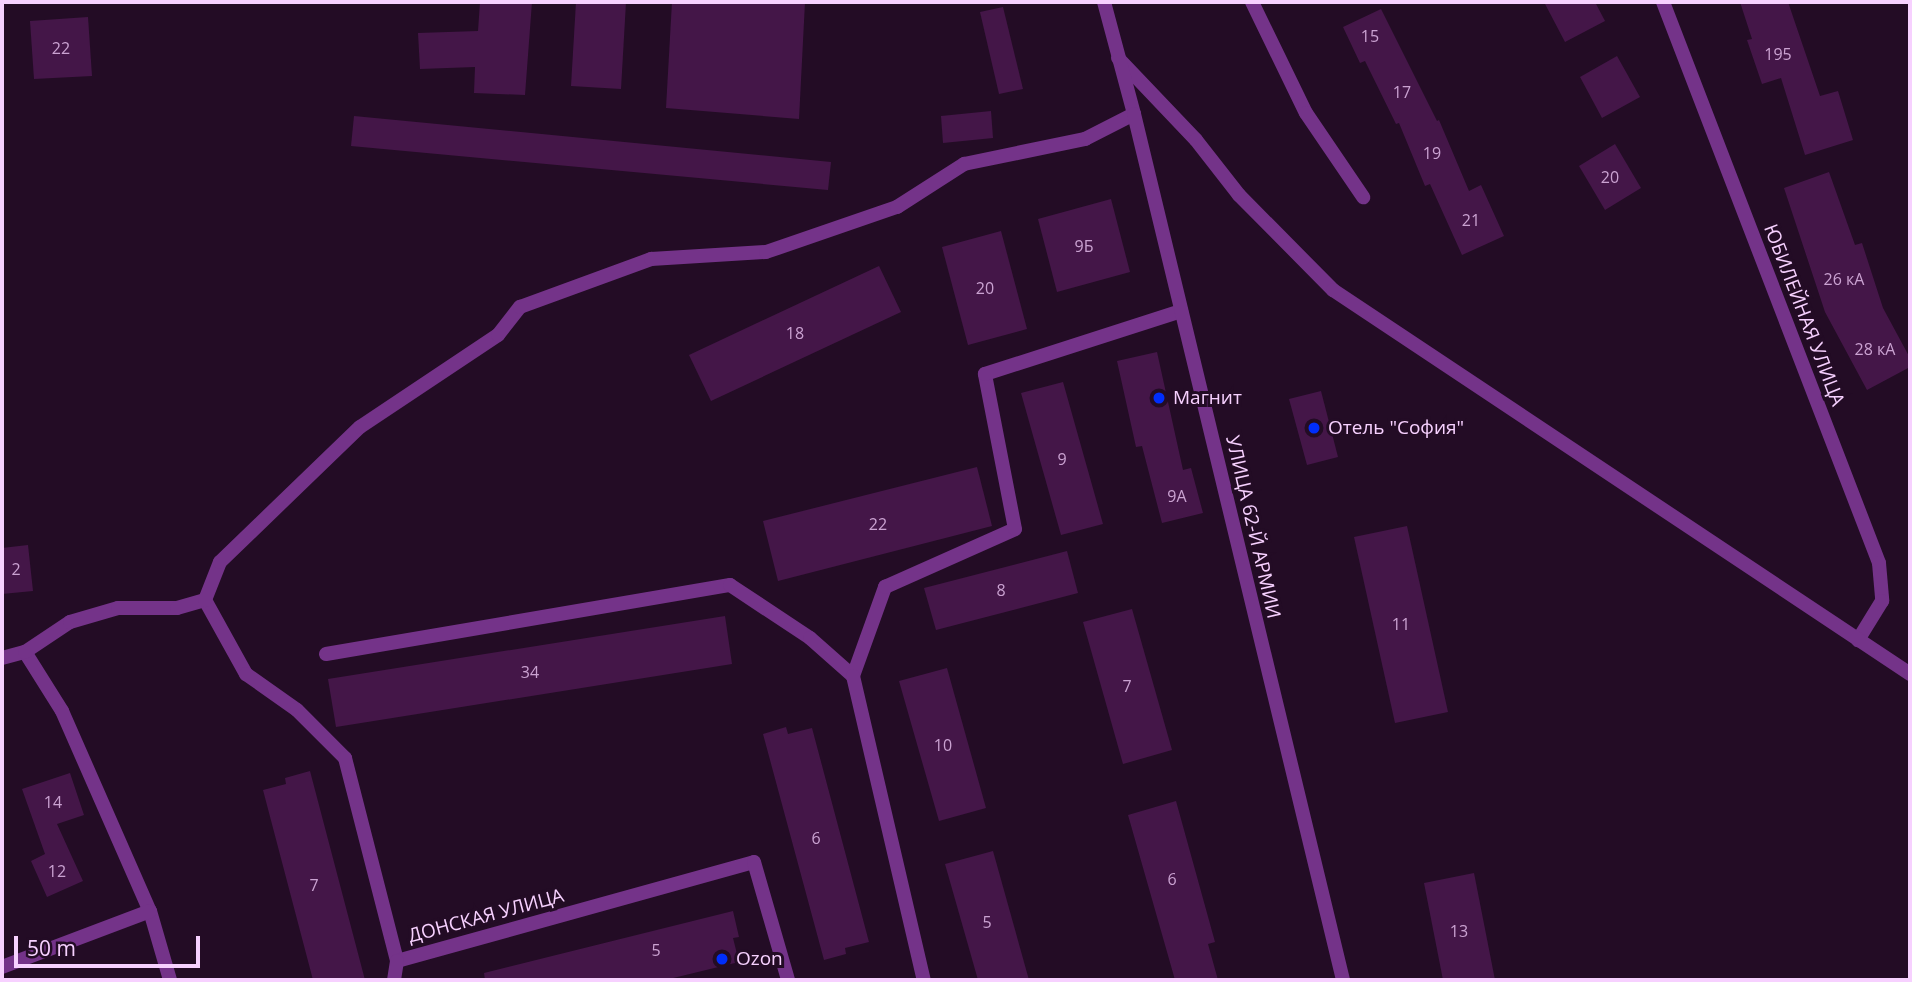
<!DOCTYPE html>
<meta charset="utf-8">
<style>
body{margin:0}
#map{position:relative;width:1912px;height:982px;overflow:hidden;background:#230c25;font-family:"Open Sans",sans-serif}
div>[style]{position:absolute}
.building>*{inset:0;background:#441648}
.service>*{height:14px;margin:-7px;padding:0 7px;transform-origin:7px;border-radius:7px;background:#743389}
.minor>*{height:14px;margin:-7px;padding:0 7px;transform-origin:7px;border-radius:7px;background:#743389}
.tertiary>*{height:14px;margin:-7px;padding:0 7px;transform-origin:7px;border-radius:7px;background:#743389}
.dots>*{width:19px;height:19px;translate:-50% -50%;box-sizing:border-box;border:4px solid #230c25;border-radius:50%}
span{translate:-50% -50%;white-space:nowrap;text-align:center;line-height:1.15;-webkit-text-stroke:6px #230c25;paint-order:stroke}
.number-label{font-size:16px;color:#caa2d1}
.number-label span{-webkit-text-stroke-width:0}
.street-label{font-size:19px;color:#f7d1ff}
.poi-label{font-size:19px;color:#f7d1ff}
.left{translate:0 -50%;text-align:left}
.frame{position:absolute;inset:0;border:4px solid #f7d1ff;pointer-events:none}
.scale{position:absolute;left:14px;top:936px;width:186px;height:32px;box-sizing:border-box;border:4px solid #f7d1ff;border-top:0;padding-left:9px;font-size:21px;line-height:24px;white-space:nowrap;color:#f7d1ff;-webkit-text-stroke:5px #230c25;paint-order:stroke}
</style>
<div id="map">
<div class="building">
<div style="clip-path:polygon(480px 2px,532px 2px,525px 95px,474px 93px,475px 67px,420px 69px,418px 33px,478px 31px)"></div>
<div style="clip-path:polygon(576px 2px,626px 2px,621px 89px,571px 86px)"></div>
<div style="clip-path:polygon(672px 2px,805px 2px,799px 119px,666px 108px)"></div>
<div style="clip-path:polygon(1544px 2px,1595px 2px,1605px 21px,1565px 42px)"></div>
<div style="clip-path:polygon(1740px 2px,1788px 2px,1820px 96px,1838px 91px,1853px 140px,1805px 155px,1781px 78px,1762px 84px,1747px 40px,1752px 39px)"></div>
<div style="clip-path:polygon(1003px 7px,1023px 89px,999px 94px,980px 12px)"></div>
<div style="clip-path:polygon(1381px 9px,1437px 121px,1439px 120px,1469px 191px,1481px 185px,1504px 236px,1462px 255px,1430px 184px,1425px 186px,1399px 123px,1396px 124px,1365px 61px,1360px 63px,1343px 27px)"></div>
<div style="clip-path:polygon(88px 17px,92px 76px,34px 79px,30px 21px)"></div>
<div style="clip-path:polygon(1617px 56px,1640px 97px,1602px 118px,1580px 77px)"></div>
<div style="clip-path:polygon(991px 111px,993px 138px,943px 143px,941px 116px)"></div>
<div style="clip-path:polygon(354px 116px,831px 162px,828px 190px,351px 146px)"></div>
<div style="clip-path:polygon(1615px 144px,1641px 188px,1605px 210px,1579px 166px)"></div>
<div style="clip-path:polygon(1829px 172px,1855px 245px,1862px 243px,1883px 308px,1910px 358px,1910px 367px,1867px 390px,1825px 312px,1784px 188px)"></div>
<div style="clip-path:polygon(1111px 199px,1130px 272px,1057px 292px,1038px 219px)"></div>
<div style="clip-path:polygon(1001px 231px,1027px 329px,968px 345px,942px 247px)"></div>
<div style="clip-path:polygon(879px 266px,901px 312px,711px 401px,689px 355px)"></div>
<div style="clip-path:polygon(1157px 352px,1183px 470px,1191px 468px,1203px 513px,1162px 523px,1142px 446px,1136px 447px,1117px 361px)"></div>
<div style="clip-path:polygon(1063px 382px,1103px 524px,1061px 535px,1021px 393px)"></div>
<div style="clip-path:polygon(1321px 391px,1338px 457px,1307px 465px,1289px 399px)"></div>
<div style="clip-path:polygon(977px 467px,992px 526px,778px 581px,763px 521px)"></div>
<div style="clip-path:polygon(1407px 526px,1448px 712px,1395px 723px,1354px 537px)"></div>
<div style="clip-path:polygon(28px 545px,33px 591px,2px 594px,2px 548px)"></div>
<div style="clip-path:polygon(1067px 551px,1078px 593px,936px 630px,924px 588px)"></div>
<div style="clip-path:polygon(1132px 609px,1172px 750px,1123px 764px,1083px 622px)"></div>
<div style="clip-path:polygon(725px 616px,732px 664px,336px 727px,328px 679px)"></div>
<div style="clip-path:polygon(947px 668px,986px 808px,939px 821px,899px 681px)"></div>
<div style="clip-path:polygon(786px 727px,788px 734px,812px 728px,869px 942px,845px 948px,846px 954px,824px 960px,763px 734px)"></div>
<div style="clip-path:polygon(310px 771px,365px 980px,313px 980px,263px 790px,286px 784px,285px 778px)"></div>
<div style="clip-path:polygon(70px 773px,84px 815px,57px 824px,83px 881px,47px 897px,31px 861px,45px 854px,22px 789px)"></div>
<div style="clip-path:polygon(1176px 801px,1215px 942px,1208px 944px,1218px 980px,1175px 980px,1128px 815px)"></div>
<div style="clip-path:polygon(993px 851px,1029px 980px,978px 980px,945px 864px)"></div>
<div style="clip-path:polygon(1474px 873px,1495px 980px,1443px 980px,1424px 883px)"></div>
<div style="clip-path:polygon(733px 911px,739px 937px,733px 938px,739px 962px,665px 980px,485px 980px,484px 973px)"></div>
</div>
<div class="service">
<div style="left:205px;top:600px;width:85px;rotate:61deg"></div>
<div style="left:246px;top:674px;width:62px;rotate:35.2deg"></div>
<div style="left:297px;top:710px;width:68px;rotate:45deg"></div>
<div style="left:345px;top:758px;width:210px;rotate:75.6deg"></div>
<div style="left:397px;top:961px;width:370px;rotate:-15.5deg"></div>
<div style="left:754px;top:862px;width:123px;rotate:73.9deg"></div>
<div style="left:326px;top:654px;width:410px;rotate:-9.7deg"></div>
<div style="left:730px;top:585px;width:96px;rotate:33.5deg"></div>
<div style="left:810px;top:638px;width:57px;rotate:41.5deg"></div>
<div style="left:853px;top:676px;width:95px;rotate:-70.2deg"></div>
<div style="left:885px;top:587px;width:142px;rotate:-24deg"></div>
<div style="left:1015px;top:529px;width:158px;rotate:-101deg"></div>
<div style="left:985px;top:374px;width:206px;rotate:-17.8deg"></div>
<div style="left:394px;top:980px;width:19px;rotate:-81deg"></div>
</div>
<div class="minor">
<div style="left:1252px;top:2px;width:123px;rotate:64.1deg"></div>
<div style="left:1306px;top:113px;width:102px;rotate:55.8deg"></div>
<div style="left:1663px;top:2px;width:601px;rotate:68.94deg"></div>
<div style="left:1879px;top:563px;width:38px;rotate:85deg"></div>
<div style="left:1882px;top:601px;width:46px;rotate:121.6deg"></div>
<div style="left:1118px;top:58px;width:113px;rotate:46.4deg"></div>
<div style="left:1196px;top:140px;width:70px;rotate:52deg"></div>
<div style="left:1239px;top:195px;width:134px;rotate:45.3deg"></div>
<div style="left:1333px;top:290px;width:693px;rotate:33.64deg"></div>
<div style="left:25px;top:652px;width:70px;rotate:57.9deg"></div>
<div style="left:62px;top:711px;width:219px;rotate:66.3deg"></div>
<div style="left:150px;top:911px;width:72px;rotate:73.8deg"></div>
<div style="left:2px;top:658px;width:24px;rotate:-15deg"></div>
<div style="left:25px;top:652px;width:54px;rotate:-33.7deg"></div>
<div style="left:70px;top:622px;width:50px;rotate:-16.3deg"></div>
<div style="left:118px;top:608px;width:59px"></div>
<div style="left:177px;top:608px;width:29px;rotate:-16deg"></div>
<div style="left:205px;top:600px;width:41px;rotate:-68.5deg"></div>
<div style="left:220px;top:562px;width:194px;rotate:-44deg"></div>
<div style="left:360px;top:427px;width:166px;rotate:-33.7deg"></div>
<div style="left:498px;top:335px;width:36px;rotate:-52deg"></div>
<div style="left:520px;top:307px;width:140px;rotate:-20.1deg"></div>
<div style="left:651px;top:259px;width:115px;rotate:-3.5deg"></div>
<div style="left:766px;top:252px;width:139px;rotate:-19deg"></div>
<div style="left:897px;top:207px;width:80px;rotate:-32.7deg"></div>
<div style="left:964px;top:164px;width:124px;rotate:-11.7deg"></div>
<div style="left:1085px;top:139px;width:55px;rotate:-27deg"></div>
<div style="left:853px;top:676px;width:312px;rotate:76.9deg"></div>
<div style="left:2px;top:967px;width:158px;rotate:-20.7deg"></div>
</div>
<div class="tertiary">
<div style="left:1104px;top:2px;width:116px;rotate:75deg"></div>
<div style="left:1134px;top:114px;width:891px;rotate:76.43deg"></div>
</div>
<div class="dots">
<div style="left:1159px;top:398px;background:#002efc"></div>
<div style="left:1314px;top:428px;background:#002efc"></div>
<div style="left:722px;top:959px;background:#002efc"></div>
</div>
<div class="number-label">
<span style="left:1370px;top:36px">15</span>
<span style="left:61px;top:48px">22</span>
<span style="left:1778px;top:54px">195</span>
<span style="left:1402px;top:92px">17</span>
<span style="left:1432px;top:153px">19</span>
<span style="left:1610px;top:177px">20</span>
<span style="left:1471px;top:220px">21</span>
<span style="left:1084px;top:246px">9Б</span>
<span style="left:1844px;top:279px">26 кА</span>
<span style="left:985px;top:288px">20</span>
<span style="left:795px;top:333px">18</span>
<span style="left:1875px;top:349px">28 кА</span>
<span style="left:1062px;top:459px">9</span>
<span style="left:1177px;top:496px">9А</span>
<span style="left:878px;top:524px">22</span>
<span style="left:16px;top:569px">2</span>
<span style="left:1001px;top:590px">8</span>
<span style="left:1401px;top:624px">11</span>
<span style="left:530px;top:672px">34</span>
<span style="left:1127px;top:686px">7</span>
<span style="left:943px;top:745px">10</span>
<span style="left:53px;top:802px">14</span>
<span style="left:816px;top:838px">6</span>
<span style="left:57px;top:871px">12</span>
<span style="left:1172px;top:879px">6</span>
<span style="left:314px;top:885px">7</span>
<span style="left:987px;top:922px">5</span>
<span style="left:1459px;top:931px">13</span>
<span style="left:656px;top:950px">5</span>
</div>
<div class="street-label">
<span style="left:1804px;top:315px;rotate:69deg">ЮБИЛЕЙНАЯ УЛИЦА</span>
<span style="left:1253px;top:527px;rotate:77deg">УЛИЦА 62-Й АРМИИ</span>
<span style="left:486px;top:916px;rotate:-15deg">ДОНСКАЯ УЛИЦА</span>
</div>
<div class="poi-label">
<span class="left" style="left:1173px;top:398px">Магнит</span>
<span class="left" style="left:1328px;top:428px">Отель "София"</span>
<span class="left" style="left:736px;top:959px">Ozon</span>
</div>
<div class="frame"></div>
<div class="scale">50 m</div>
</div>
